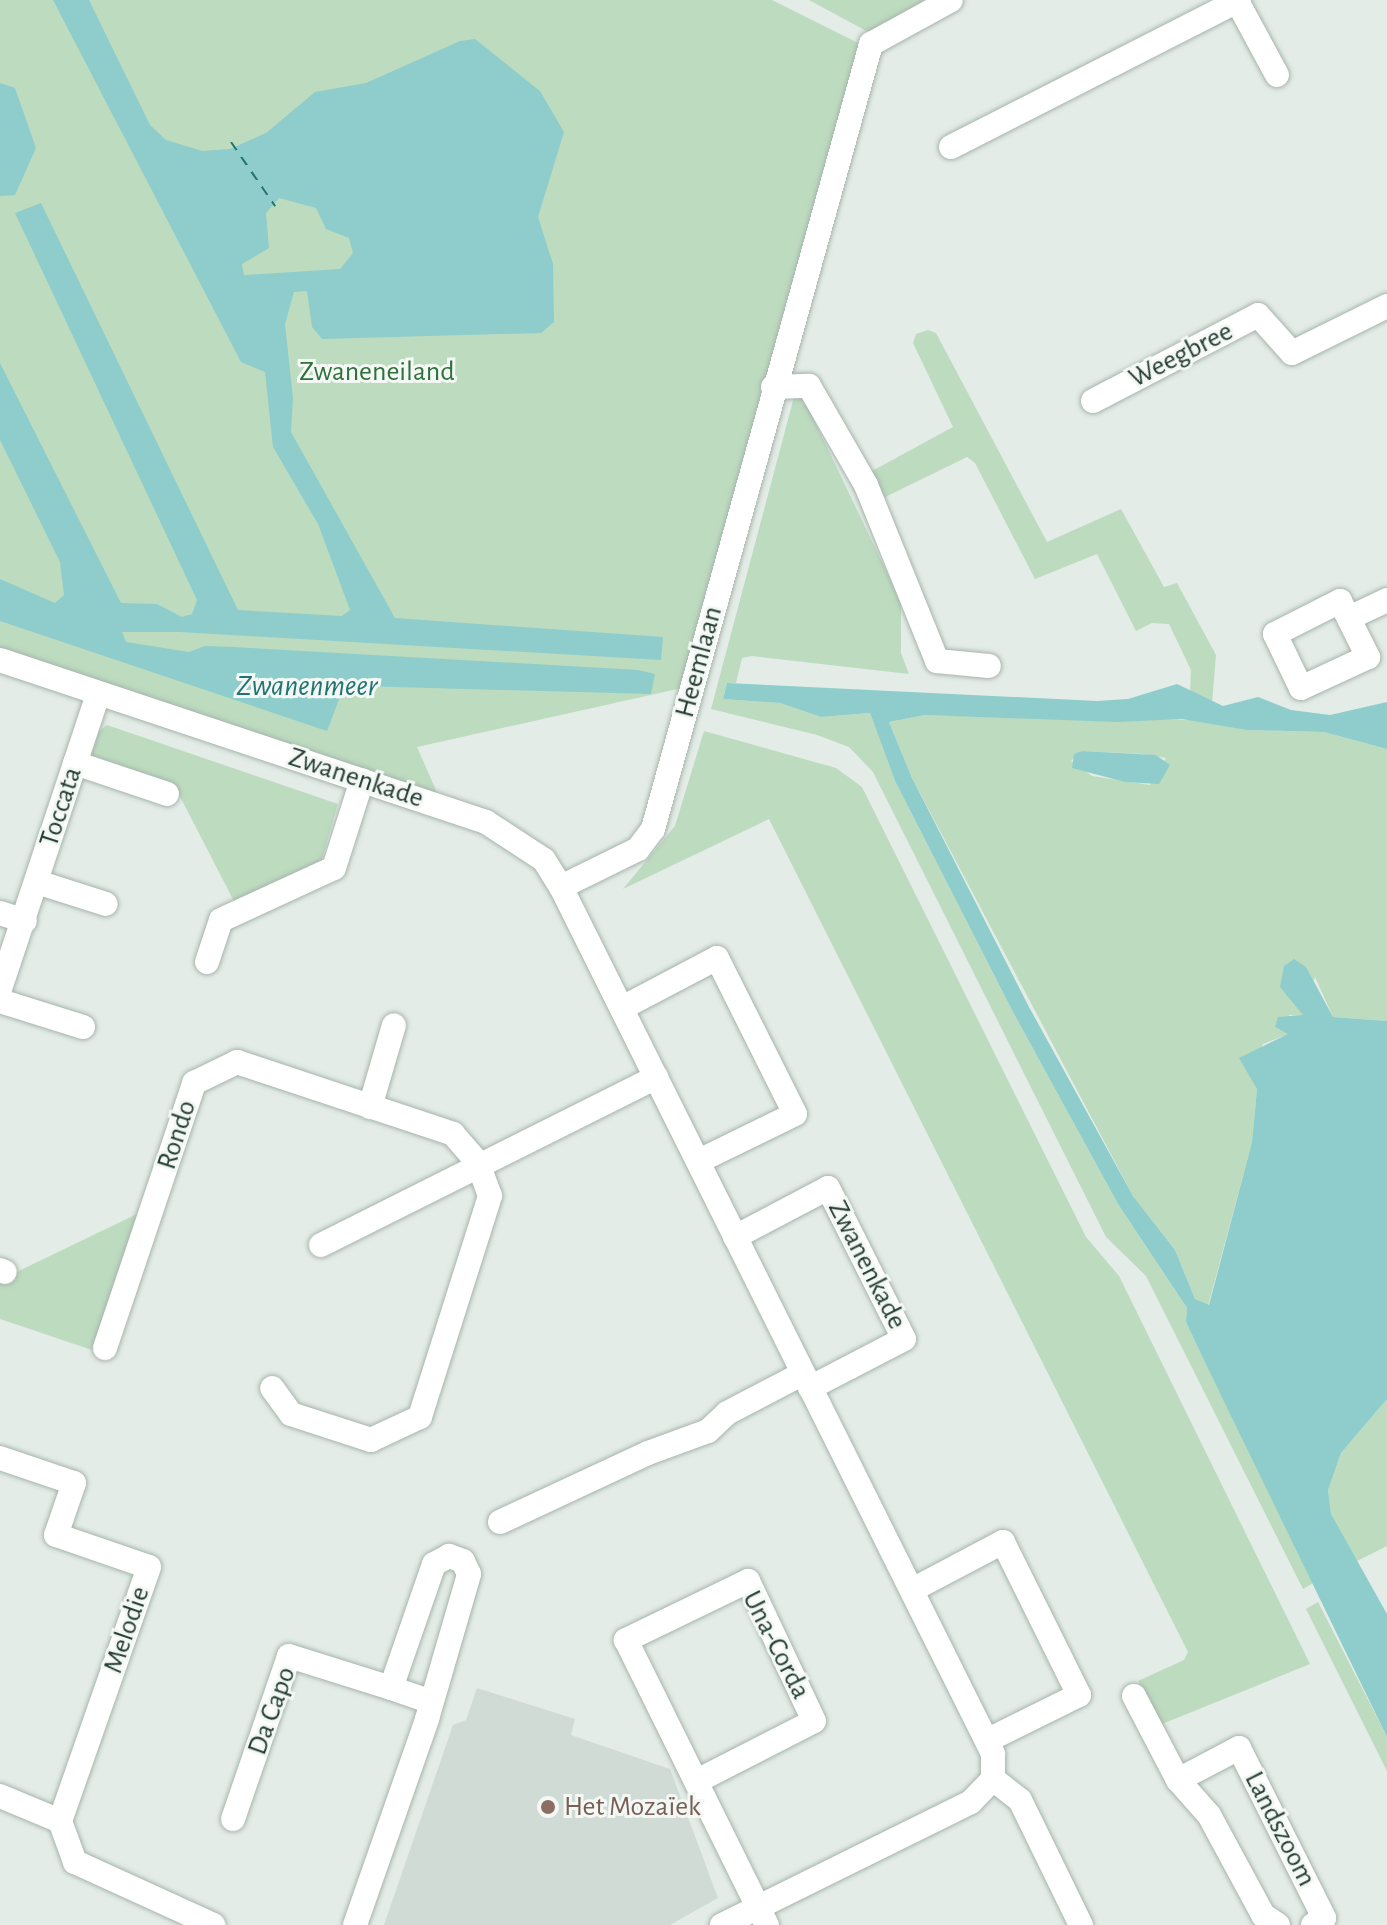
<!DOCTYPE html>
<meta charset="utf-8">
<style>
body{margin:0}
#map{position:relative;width:1387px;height:1925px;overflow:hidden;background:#e3ece6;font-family:"Alegreya Sans",sans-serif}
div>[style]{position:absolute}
.built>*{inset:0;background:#d1dbd5}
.green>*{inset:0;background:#bddbbf}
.water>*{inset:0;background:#8ecdcb}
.ferry>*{height:2px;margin-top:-1px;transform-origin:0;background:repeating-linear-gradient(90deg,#227472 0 10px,transparent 0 18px)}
.roads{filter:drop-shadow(0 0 2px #a6b4ac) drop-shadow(0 0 2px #a6b4ac)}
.minor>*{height:24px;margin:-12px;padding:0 12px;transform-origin:12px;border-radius:12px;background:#fff}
.dots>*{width:22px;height:22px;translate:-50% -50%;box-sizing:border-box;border:4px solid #f3f8f5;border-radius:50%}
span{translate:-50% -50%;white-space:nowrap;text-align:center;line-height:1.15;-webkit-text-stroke:6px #f3f8f5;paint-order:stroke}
.street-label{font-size:28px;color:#243c31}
.park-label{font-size:28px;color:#30703d}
.education-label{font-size:28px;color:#785e54}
.left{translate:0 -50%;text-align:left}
.water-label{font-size:30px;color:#227472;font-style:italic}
</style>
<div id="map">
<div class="built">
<div style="clip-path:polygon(477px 1688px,575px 1719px,571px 1735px,670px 1769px,718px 1898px,670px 1925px,384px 1925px,453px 1725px,466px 1720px)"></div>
</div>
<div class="green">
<div style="clip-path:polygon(0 0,772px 0,860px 44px,682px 688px,417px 747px,439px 797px,0 653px)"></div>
<div style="clip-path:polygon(809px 0,925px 0,872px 34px)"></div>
<div style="clip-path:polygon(928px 330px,936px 333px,1047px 542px,1121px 509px,1164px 587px,1177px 583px,1216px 655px,1212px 703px,1190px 691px,1191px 670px,1169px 624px,1152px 623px,1136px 631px,1097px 554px,1035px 579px,975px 463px,967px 457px,873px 503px,861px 477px,953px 427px,913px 343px,916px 334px)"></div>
<div style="clip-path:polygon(802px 395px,901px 602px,901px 653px,909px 674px,752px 656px,742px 658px,736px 683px,727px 683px,723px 699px,780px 703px,821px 717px,870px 713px,895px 781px,1013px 1012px,1118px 1204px,1187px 1308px,1186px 1322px,1200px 1352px,1315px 1582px,1303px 1589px,1146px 1276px,1106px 1237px,873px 772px,849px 747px,817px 735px,711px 709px,794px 397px)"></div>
<div style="clip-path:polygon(evenodd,925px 715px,1200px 720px,1247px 730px,1324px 732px,1387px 749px,1387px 1021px,1333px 1017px,1315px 977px,1303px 1016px,1289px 1015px,1289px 1034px,1263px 1044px,1251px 1074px,1257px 1089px,1252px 1142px,1208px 1306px,1195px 1299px,1175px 1250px,1133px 1196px,912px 778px,889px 722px,925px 715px,1082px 751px,1143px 754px,1166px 758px,1150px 785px,1092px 776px,1071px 761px,1082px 751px)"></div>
<div style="clip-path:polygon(107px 725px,338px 804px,319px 869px,238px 909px,173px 783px,88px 754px,94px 735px)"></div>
<div style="clip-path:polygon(704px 731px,836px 768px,862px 787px,1086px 1237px,1119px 1276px,1310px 1664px,1162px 1724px,1138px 1681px,1184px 1660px,1188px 1652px,769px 819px,623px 889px,675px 826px)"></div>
<div style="clip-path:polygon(139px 1213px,92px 1350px,0 1319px,0 1280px)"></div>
<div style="clip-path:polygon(1387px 1399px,1387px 1546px,1355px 1562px,1331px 1514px,1328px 1490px,1341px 1453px)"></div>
<div style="clip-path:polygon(1318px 1602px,1387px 1737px,1387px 1771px,1306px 1609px)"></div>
</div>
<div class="water">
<div style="clip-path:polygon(evenodd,53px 0,89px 0,150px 125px,166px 140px,202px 151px,230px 149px,266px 133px,315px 92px,366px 83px,460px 41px,475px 39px,540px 91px,564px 132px,538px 217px,553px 264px,554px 322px,541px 333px,322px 339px,312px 327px,307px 291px,294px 292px,285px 324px,293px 398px,291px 432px,395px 618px,663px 637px,661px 660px,180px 632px,122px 632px,126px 642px,189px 652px,205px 646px,234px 647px,638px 670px,655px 674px,651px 694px,358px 686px,341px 694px,327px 731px,0 621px,0 579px,55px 603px,64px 595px,60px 562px,0 440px,0 363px,121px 603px,157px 604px,182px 617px,192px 614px,197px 600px,15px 213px,41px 203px,238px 610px,342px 616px,350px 610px,318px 524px,273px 447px,265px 372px,241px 362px,53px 0,279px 198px,316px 208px,326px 229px,349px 238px,353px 253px,340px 269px,244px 275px,242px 264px,269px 248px,266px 213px,279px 198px)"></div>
<div style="clip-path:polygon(0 83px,15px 88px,36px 148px,15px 195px,0 196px)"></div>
<div style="clip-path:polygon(727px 683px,1097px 701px,1128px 699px,1177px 684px,1223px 706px,1258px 697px,1291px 710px,1330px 715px,1387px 702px,1387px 749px,1324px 732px,1247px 730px,1182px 719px,1117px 722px,925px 715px,889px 722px,912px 778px,1029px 1007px,1133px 1196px,1175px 1250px,1195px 1299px,1209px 1305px,1252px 1142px,1257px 1089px,1239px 1058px,1288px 1034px,1275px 1027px,1278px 1017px,1303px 1015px,1280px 987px,1284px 966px,1294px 959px,1306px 967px,1333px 1017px,1387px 1021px,1387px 1399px,1341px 1453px,1328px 1490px,1331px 1514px,1387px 1614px,1387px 1737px,1200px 1352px,1186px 1322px,1187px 1308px,1118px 1204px,1013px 1012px,895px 781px,870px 713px,821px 717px,780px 703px,723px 699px)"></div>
<div style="clip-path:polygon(1082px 751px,1156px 755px,1170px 765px,1159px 784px,1125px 782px,1072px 768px,1074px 754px)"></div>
</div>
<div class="ferry">
<div style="left:231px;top:142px;width:78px;rotate:55.5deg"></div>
</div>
<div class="roads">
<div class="minor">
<div style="left:1237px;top:1px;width:84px;rotate:61.6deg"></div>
<div style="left:951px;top:147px;width:323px;rotate:-27deg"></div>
<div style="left:773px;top:387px;width:36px;rotate:-2deg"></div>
<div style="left:809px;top:386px;width:114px;rotate:60.1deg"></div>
<div style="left:866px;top:485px;width:190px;rotate:68deg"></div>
<div style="left:937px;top:661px;width:52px;rotate:5.5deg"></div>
<div style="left:1093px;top:401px;width:186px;rotate:-27.5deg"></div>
<div style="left:1258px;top:315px;width:51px;rotate:48.2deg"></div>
<div style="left:1292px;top:353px;width:106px;rotate:-26.3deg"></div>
<div style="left:1340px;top:601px;width:63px;rotate:63.4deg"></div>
<div style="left:1368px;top:657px;width:74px;rotate:155.2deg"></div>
<div style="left:1301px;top:688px;width:60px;rotate:-115.7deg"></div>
<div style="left:1275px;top:634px;width:73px;rotate:-26.9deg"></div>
<div style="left:1349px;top:618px;width:42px;rotate:-25.3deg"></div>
<div style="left:0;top:660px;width:512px;rotate:18.43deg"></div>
<div style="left:486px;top:822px;width:69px;rotate:33.2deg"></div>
<div style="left:544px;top:860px;width:32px;rotate:58deg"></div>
<div style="left:561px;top:887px;width:969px;rotate:63.51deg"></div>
<div style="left:993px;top:1754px;width:25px;rotate:90deg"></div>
<div style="left:993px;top:1779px;width:32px;rotate:134deg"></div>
<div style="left:971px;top:1802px;width:278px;rotate:153.7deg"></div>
<div style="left:75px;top:763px;width:97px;rotate:18.6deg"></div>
<div style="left:37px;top:882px;width:72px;rotate:17.7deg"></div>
<div style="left:561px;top:887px;width:86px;rotate:-26.3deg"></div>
<div style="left:638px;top:849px;width:25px;rotate:-53deg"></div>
<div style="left:653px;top:829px;width:815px;rotate:-74.48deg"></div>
<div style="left:871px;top:44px;width:91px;rotate:-28.8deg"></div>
<div style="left:0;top:913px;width:26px;rotate:18deg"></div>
<div style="left:207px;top:962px;width:44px;rotate:-71.6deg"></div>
<div style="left:221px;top:920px;width:124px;rotate:-24.7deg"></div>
<div style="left:334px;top:868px;width:92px;rotate:-72.3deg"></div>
<div style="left:0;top:989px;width:311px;rotate:-71.6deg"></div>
<div style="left:0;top:1001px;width:87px;rotate:17.4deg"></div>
<div style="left:622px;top:1008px;width:107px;rotate:-27.8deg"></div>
<div style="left:717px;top:958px;width:174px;rotate:63.4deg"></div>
<div style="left:795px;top:1114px;width:107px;rotate:153.9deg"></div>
<div style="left:370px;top:1107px;width:85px;rotate:-73.7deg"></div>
<div style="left:735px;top:1237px;width:105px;rotate:-27.8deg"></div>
<div style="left:828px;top:1188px;width:169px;rotate:63.3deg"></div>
<div style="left:904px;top:1339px;width:106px;rotate:152.5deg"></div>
<div style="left:321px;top:1245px;width:375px;rotate:-26.6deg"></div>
<div style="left:0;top:1270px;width:5px;rotate:22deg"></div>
<div style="left:105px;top:1348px;width:280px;rotate:-71.4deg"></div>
<div style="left:194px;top:1083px;width:48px;rotate:-26deg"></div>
<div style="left:237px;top:1062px;width:228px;rotate:18.4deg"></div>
<div style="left:453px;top:1134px;width:38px;rotate:49deg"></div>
<div style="left:478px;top:1163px;width:35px;rotate:70deg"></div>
<div style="left:490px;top:1196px;width:232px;rotate:107.6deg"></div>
<div style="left:420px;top:1417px;width:54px;rotate:154.9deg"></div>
<div style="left:371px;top:1440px;width:84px;rotate:-162deg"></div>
<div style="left:291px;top:1414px;width:32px;rotate:-126deg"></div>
<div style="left:0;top:1458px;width:78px;rotate:18.7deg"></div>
<div style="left:74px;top:1483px;width:55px;rotate:109.1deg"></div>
<div style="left:56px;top:1535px;width:98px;rotate:19deg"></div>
<div style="left:149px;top:1567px;width:269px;rotate:109.3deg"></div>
<div style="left:500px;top:1522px;width:163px;rotate:-25deg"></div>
<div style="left:648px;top:1453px;width:64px;rotate:-20.1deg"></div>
<div style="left:708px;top:1431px;width:26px;rotate:-43deg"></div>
<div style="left:727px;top:1413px;width:85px;rotate:-27.5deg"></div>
<div style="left:912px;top:1590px;width:103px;rotate:-27.8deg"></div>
<div style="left:1003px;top:1542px;width:171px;rotate:63.6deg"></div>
<div style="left:1079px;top:1695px;width:102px;rotate:153.7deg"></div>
<div style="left:1134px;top:1696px;width:95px;rotate:62.4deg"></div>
<div style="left:1178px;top:1780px;width:47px;rotate:48.5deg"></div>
<div style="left:1209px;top:1815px;width:114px;rotate:61.6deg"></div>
<div style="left:1263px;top:1915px;width:18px;rotate:34deg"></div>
<div style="left:993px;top:1779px;width:34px;rotate:38deg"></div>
<div style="left:1020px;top:1800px;width:139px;rotate:64deg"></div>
<div style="left:1178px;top:1780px;width:69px;rotate:-27.7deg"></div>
<div style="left:1239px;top:1748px;width:190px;rotate:63.4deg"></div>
<div style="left:1324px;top:1918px;width:13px;rotate:148deg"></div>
<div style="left:697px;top:1781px;width:131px;rotate:-27.1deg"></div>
<div style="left:814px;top:1721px;width:155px;rotate:-115.2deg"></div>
<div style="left:748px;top:1581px;width:136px;rotate:154.2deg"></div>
<div style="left:626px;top:1640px;width:318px;rotate:63.7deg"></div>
<div style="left:0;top:1796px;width:65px;rotate:22.6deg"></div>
<div style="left:60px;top:1821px;width:44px;rotate:69.9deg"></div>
<div style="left:75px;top:1862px;width:152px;rotate:24.5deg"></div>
<div style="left:233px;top:1819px;width:172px;rotate:-71deg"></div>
<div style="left:289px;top:1656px;width:107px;rotate:17.4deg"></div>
<div style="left:355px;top:1925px;width:218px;rotate:-70.7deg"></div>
<div style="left:427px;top:1719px;width:151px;rotate:-73.8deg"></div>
<div style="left:469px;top:1574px;width:14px;rotate:-115deg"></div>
<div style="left:463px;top:1561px;width:15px;rotate:-160deg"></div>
<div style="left:449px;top:1556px;width:17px;rotate:152deg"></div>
<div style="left:434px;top:1564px;width:131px;rotate:109.1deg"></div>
<div style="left:391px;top:1688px;width:39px;rotate:19deg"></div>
</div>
</div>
<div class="dots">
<div style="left:548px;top:1807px;background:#8d6e63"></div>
</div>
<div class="street-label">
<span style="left:1181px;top:355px;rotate:-27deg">Weegbree</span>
<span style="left:699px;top:662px;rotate:-75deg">Heemlaan</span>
<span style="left:356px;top:778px;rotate:18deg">Zwanenkade</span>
<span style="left:61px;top:807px;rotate:-72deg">Toccata</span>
<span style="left:177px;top:1135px;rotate:-72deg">Rondo</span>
<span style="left:867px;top:1265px;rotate:63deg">Zwanenkade</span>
<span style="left:127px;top:1630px;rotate:-71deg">Melodie</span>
<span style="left:776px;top:1645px;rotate:63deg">Una-Corda</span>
<span style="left:272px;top:1711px;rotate:-70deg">Da Capo</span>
<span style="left:1280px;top:1829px;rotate:63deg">Landszoom</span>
</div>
<div class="park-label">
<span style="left:377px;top:372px">Zwaneneiland</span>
</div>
<div class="education-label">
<span class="left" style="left:564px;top:1807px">Het Mozaïek</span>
</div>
<div class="water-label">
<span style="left:307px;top:686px">Zwanenmeer</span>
</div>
</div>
